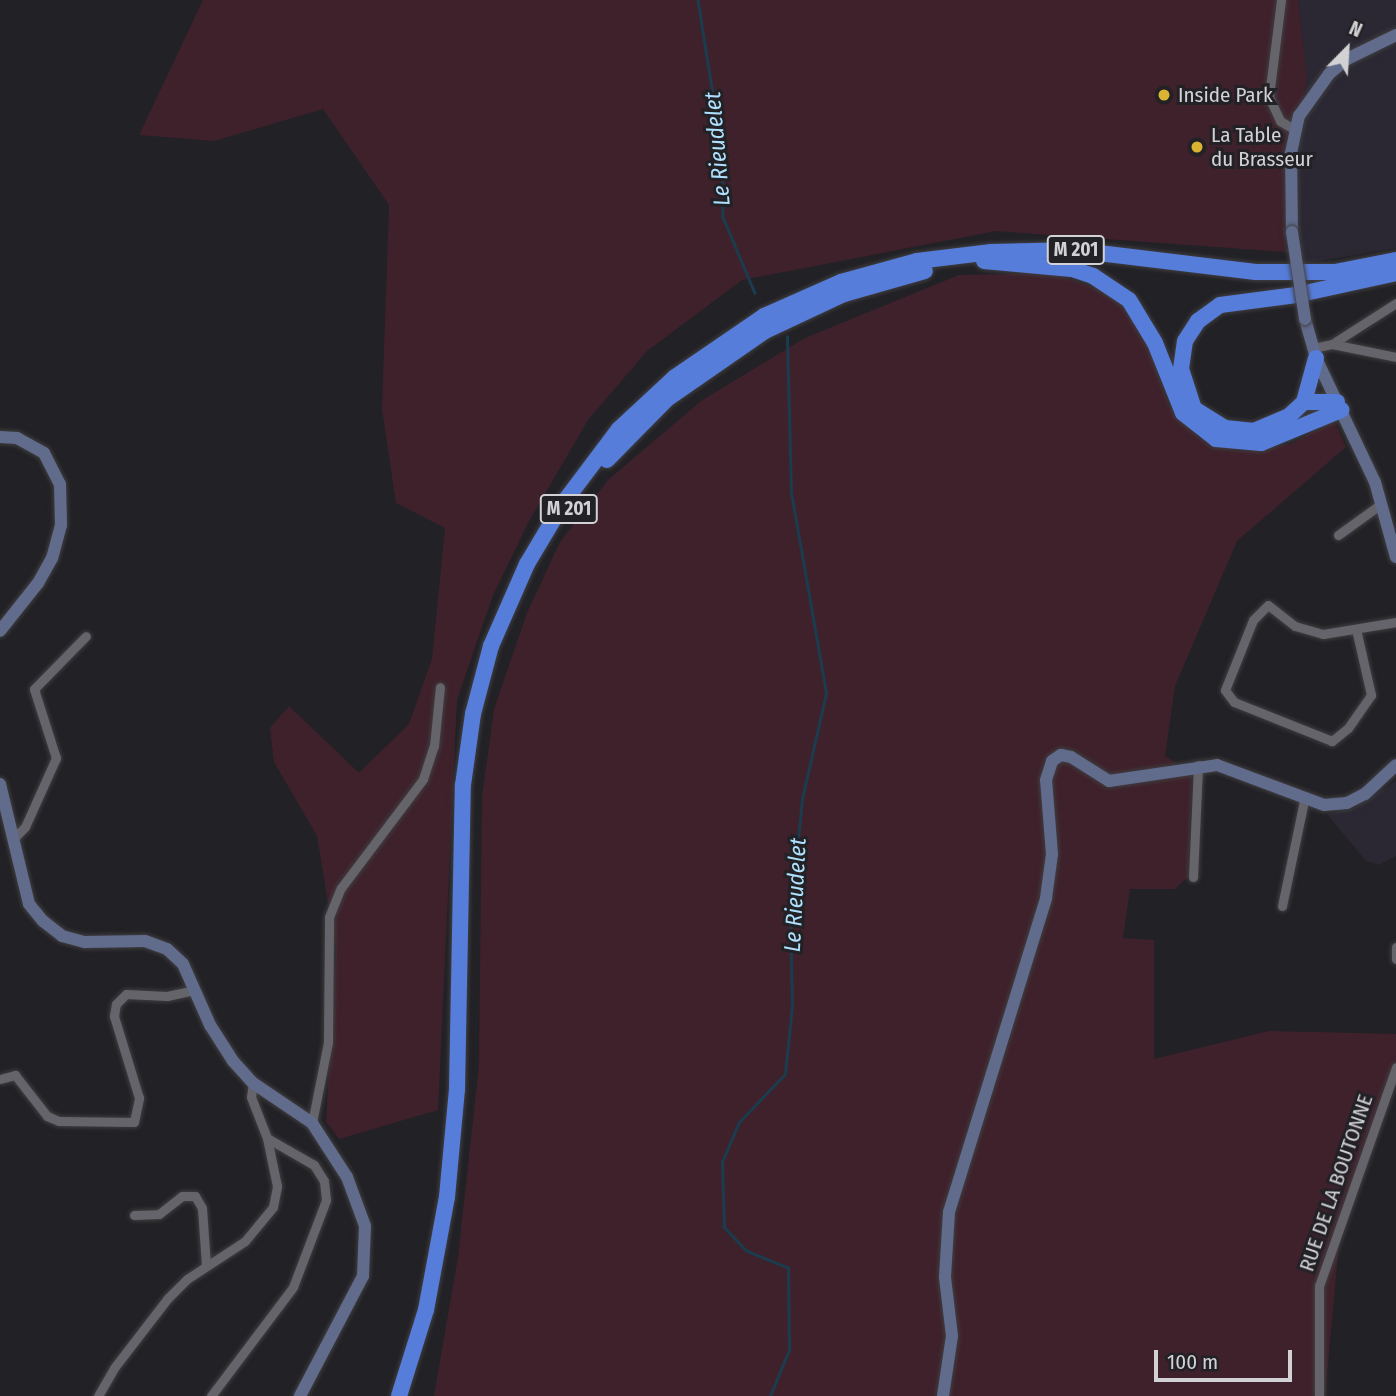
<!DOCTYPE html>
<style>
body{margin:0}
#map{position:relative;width:1396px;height:1396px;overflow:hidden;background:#222125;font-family:"Fira Sans Condensed",sans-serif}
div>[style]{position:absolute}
.built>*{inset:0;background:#2b2833}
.green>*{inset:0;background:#3f212b}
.stream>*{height:2.5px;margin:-1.25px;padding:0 1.25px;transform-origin:1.25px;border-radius:1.25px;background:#1b3c4e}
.roads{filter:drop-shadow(0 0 2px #3f3e41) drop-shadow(0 0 2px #3f3e41)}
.street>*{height:9px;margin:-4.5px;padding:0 4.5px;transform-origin:4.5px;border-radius:4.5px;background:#65646a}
.secondary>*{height:12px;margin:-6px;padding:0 6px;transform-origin:6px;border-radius:6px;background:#616c8c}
.highway>*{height:16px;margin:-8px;padding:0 8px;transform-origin:8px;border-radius:8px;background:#577ddb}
.bridges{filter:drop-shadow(0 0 2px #3f3e41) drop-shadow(0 0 2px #3f3e41)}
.secondary-bridge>*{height:12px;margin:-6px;padding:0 6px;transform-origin:6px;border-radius:6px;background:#616c8c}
.dots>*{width:19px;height:19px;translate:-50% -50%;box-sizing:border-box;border:4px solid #222125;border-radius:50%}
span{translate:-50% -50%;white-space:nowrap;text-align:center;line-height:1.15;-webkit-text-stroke:6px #222125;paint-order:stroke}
.shield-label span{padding:2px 5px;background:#222125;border:2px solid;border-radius:5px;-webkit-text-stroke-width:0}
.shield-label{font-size:19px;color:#d2d1d4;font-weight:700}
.poi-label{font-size:21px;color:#d2d1d4}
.left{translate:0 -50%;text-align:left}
.street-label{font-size:21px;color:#d2d1d4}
.water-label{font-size:23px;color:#afe0fd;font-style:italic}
.north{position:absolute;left:1312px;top:14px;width:70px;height:70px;-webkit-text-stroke:5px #222125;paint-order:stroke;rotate:24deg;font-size:19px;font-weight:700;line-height:28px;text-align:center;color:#d2d1d4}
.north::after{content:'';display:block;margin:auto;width:24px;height:32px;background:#d2d1d4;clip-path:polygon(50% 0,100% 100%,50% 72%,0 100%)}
.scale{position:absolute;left:1154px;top:1350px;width:138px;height:32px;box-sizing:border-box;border:4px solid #d2d1d4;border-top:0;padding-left:9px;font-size:21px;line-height:24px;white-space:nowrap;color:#d2d1d4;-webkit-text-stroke:5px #222125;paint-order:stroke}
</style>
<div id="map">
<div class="built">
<div style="clip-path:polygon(1298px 0,1396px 0,1396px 248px,1306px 263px,1285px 252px,1285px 204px,1307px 78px)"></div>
<div style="clip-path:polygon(1396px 781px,1396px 856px,1379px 865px,1366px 861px,1327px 814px,1354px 808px)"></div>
</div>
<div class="green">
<div style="clip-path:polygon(203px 0,1298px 0,1307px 78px,1285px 204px,1285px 252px,996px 231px,742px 280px,647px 351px,588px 420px,529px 521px,493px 595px,457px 700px,438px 1110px,339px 1139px,326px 1122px,336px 951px,317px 836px,274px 762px,270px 728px,289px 706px,359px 773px,409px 724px,432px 659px,445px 528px,396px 503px,382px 409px,389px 205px,323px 109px,214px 141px,139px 135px)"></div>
<div style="clip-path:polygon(1050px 273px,1108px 292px,1140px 325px,1169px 405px,1199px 438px,1238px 451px,1291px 444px,1334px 420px,1346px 447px,1237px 541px,1175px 686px,1165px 756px,1192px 773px,1188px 877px,1175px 889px,1130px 889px,1123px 938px,1154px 940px,1154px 1059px,1269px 1031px,1396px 1034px,1396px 1079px,1340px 1233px,1325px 1396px,434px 1396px,458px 1257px,479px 1065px,482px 797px,494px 709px,527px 613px,560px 542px,608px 480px,701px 401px,805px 338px,959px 275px)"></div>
</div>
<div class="stream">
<div style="left:698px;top:0;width:153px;rotate:81deg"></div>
<div style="left:722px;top:151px;width:66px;rotate:89.1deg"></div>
<div style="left:723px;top:217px;width:82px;rotate:67.2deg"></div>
<div style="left:770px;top:1396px;width:50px;rotate:-67.6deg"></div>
<div style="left:789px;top:1350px;width:82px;rotate:-90.7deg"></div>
<div style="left:788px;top:1268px;width:45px;rotate:-158deg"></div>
<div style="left:746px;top:1251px;width:33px;rotate:-133deg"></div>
<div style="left:724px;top:1227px;width:65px;rotate:-91.8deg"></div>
<div style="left:722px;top:1162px;width:43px;rotate:-67deg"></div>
<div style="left:739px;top:1122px;width:66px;rotate:-46.2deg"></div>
<div style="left:785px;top:1074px;width:68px;rotate:-84.1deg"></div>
<div style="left:792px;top:1006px;width:90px;rotate:-91.3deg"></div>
<div style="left:790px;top:916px;width:118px;rotate:-84.1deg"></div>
<div style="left:802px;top:799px;width:109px;rotate:-77.2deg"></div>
<div style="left:826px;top:693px;width:204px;rotate:-99.9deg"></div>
<div style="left:791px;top:492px;width:155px;rotate:-91.5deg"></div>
</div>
<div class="roads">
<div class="street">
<div style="left:1281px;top:0;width:98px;rotate:97.1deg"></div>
<div style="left:1269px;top:97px;width:26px;rotate:65deg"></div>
<div style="left:1280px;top:121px;width:16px;rotate:30deg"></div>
<div style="left:1332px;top:344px;width:76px;rotate:-32.6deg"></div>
<div style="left:1313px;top:348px;width:19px;rotate:-12deg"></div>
<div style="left:1332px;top:344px;width:65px;rotate:11.5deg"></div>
<div style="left:1338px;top:535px;width:53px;rotate:-35.8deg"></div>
<div style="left:1356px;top:629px;width:68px;rotate:77.2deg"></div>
<div style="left:1371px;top:695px;width:40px;rotate:124.9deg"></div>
<div style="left:1348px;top:728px;width:21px;rotate:141deg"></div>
<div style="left:1332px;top:741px;width:105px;rotate:-158.3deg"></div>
<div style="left:1234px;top:702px;width:15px;rotate:-127deg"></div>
<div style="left:1225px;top:690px;width:75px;rotate:-68.2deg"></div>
<div style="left:1253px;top:620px;width:21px;rotate:-45deg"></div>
<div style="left:1268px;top:605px;width:34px;rotate:38deg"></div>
<div style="left:1295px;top:626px;width:29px;rotate:16deg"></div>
<div style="left:1323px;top:634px;width:74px;rotate:-9.3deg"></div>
<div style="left:12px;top:840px;width:18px;rotate:-45deg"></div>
<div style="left:25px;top:827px;width:76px;rotate:-65.8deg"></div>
<div style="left:56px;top:758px;width:72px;rotate:-107.7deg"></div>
<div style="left:34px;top:689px;width:74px;rotate:-45.5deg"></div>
<div style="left:1193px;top:877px;width:112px;rotate:-87.4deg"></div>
<div style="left:1282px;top:906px;width:107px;rotate:-78.2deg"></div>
<div style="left:1396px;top:947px;width:12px;rotate:90deg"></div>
<div style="left:0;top:1079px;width:16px;rotate:-15deg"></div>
<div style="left:15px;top:1075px;width:52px;rotate:52deg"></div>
<div style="left:47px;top:1116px;width:13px;rotate:23deg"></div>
<div style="left:59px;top:1121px;width:75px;rotate:0.8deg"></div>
<div style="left:134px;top:1122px;width:25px;rotate:-78deg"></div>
<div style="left:139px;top:1098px;width:86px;rotate:-107deg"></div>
<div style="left:114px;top:1016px;width:12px;rotate:-81deg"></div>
<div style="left:116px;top:1004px;width:14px;rotate:-45deg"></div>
<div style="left:126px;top:994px;width:41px;rotate:2.8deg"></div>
<div style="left:167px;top:996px;width:29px;rotate:-12deg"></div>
<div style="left:312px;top:1123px;width:83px;rotate:-78.8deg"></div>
<div style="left:328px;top:1042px;width:125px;rotate:-89.5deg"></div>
<div style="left:329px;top:917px;width:31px;rotate:-68deg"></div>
<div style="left:341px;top:888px;width:136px;rotate:-53deg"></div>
<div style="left:423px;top:779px;width:35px;rotate:-72deg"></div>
<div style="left:434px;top:746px;width:59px;rotate:-84.2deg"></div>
<div style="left:134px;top:1215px;width:25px;rotate:-2deg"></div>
<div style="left:159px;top:1214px;width:29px;rotate:-38deg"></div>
<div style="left:182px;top:1196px;width:13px"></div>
<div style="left:195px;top:1196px;width:14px;rotate:60deg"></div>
<div style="left:202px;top:1208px;width:57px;rotate:86deg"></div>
<div style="left:98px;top:1396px;width:32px;rotate:-60deg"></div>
<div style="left:114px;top:1368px;width:88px;rotate:-52.4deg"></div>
<div style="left:168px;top:1298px;width:27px;rotate:-45deg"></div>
<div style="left:187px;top:1279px;width:69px;rotate:-33.2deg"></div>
<div style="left:245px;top:1241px;width:44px;rotate:-50.5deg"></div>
<div style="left:273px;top:1207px;width:21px;rotate:-79deg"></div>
<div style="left:277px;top:1186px;width:49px;rotate:-101.8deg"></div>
<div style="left:267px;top:1138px;width:44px;rotate:-111.3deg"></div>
<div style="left:251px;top:1097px;width:14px;rotate:-82deg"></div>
<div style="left:211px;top:1396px;width:136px;rotate:-53deg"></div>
<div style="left:293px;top:1287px;width:93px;rotate:-69.2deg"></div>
<div style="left:326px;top:1200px;width:19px;rotate:-96deg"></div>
<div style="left:324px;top:1181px;width:19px;rotate:-122deg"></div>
<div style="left:314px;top:1165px;width:54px;rotate:-150.1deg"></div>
<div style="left:1319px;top:1396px;width:110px;rotate:-90deg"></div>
<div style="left:1319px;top:1286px;width:232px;rotate:-70.6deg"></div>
</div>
<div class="secondary">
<div style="left:1292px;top:232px;width:79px;rotate:-90.7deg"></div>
<div style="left:1291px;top:153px;width:38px;rotate:-78deg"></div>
<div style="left:1299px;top:116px;width:52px;rotate:-54.5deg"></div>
<div style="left:1329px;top:74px;width:23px;rotate:-40deg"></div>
<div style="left:1347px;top:59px;width:55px;rotate:-26.1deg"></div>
<div style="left:1305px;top:319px;width:41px;rotate:74.2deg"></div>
<div style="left:1316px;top:358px;width:137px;rotate:64.6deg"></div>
<div style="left:1375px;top:482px;width:78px;rotate:74.4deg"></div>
<div style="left:0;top:437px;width:17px;rotate:3deg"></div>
<div style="left:17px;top:438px;width:31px;rotate:29deg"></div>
<div style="left:44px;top:453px;width:35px;rotate:63deg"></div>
<div style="left:60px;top:484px;width:41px;rotate:88.6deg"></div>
<div style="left:61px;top:525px;width:34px;rotate:105deg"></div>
<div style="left:52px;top:558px;width:29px;rotate:119deg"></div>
<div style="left:38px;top:583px;width:61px;rotate:128.4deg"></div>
<div style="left:0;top:784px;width:123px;rotate:76.4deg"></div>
<div style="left:29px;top:904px;width:22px;rotate:51deg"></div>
<div style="left:43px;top:921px;width:24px;rotate:38deg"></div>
<div style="left:62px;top:936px;width:24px;rotate:15deg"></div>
<div style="left:85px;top:942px;width:60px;rotate:-1deg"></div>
<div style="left:145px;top:941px;width:23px;rotate:20deg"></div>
<div style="left:167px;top:949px;width:22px;rotate:43deg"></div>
<div style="left:183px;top:964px;width:67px;rotate:66.1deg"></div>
<div style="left:210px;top:1025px;width:43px;rotate:57.4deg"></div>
<div style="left:233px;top:1061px;width:30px;rotate:48deg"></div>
<div style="left:253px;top:1083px;width:71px;rotate:34.1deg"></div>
<div style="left:312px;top:1123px;width:64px;rotate:57.1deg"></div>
<div style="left:347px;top:1177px;width:52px;rotate:69.8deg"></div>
<div style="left:365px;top:1226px;width:50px;rotate:92.3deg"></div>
<div style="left:363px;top:1276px;width:136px;rotate:117.7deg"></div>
<div style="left:943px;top:1396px;width:61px;rotate:-81.5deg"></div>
<div style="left:952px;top:1336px;width:59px;rotate:-96.8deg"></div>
<div style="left:945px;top:1277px;width:65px;rotate:-86.5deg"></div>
<div style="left:949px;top:1212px;width:329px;rotate:-72.8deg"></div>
<div style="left:1046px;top:898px;width:44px;rotate:-82.2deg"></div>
<div style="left:1052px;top:854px;width:74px;rotate:-94.6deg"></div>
<div style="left:1046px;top:780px;width:20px;rotate:-72deg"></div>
<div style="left:1052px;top:761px;width:11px;rotate:-34deg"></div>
<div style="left:1061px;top:755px;width:10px;rotate:11deg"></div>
<div style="left:1071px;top:757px;width:45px;rotate:32.3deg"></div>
<div style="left:1109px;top:781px;width:109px;rotate:-8.4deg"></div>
<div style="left:1217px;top:765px;width:114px;rotate:20.5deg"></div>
<div style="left:1324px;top:805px;width:23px;rotate:-5deg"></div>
<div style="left:1347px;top:803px;width:20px;rotate:-27deg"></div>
<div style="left:1365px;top:794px;width:42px;rotate:-43.1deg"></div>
</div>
<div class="highway">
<div style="left:984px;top:261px;width:88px;rotate:5.2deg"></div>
<div style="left:1072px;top:269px;width:22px;rotate:18deg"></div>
<div style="left:1093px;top:276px;width:43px;rotate:33.7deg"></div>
<div style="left:1129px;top:300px;width:50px;rotate:58.8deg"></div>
<div style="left:1155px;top:343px;width:75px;rotate:68.2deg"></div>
<div style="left:1183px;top:413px;width:42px;rotate:38.2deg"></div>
<div style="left:1216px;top:439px;width:45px;rotate:5.1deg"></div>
<div style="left:1261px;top:443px;width:87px;rotate:-22.4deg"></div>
<div style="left:1316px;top:358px;width:46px;rotate:105.3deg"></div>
<div style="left:1304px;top:402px;width:21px;rotate:137deg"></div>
<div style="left:1289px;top:416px;width:38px;rotate:157deg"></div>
<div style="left:1254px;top:431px;width:29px;rotate:-174deg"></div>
<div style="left:1225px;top:428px;width:36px;rotate:-148deg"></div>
<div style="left:1194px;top:409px;width:42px;rotate:-108deg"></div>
<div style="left:1181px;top:369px;width:28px;rotate:-82deg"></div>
<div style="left:1185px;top:341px;width:24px;rotate:-57deg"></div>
<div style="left:1198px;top:321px;width:27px;rotate:-36deg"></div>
<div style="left:1220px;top:305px;width:77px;rotate:-7.5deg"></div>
<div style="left:1296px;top:295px;width:102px;rotate:-12.4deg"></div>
<div style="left:1304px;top:402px;width:33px"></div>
<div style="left:607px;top:460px;width:86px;rotate:-45.5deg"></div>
<div style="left:667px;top:399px;width:119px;rotate:-34.8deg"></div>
<div style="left:765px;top:331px;width:87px;rotate:-25.1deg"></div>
<div style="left:844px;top:294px;width:84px;rotate:-15.9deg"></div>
<div style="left:399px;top:1396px;width:90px;rotate:-72.6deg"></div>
<div style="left:426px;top:1310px;width:115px;rotate:-79.5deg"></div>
<div style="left:447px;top:1197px;width:108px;rotate:-84.7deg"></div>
<div style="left:457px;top:1089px;width:304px;rotate:-88.9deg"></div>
<div style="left:463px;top:785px;width:72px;rotate:-82deg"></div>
<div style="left:473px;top:714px;width:70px;rotate:-75.2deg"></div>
<div style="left:491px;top:646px;width:90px;rotate:-66.3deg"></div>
<div style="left:527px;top:564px;width:72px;rotate:-59.2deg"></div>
<div style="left:564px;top:502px;width:91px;rotate:-53deg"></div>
<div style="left:619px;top:429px;width:76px;rotate:-42.9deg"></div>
<div style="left:675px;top:377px;width:108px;rotate:-34.4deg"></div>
<div style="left:764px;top:316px;width:84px;rotate:-23.8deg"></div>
<div style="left:841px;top:282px;width:79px;rotate:-15.4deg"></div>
<div style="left:917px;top:261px;width:75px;rotate:-6.9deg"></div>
<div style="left:991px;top:252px;width:83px;rotate:-1.4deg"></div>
<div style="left:1074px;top:250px;width:183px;rotate:6.9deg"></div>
<div style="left:1256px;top:272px;width:79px"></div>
<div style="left:1335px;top:272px;width:62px;rotate:-11.1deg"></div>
</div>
</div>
<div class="bridges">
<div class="secondary-bridge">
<div style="left:1292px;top:232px;width:88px;rotate:81.5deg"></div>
</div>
</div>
<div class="dots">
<div style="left:1164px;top:95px;background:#dcb233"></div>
<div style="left:1197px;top:147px;background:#dcb233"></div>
</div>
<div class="shield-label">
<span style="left:1076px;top:250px">M 201</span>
<span style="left:569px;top:509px">M 201</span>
</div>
<div class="poi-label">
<span class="left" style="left:1178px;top:95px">Inside Park</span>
<span class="left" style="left:1211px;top:147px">La Table<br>du Brasseur</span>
</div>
<div class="street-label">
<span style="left:1336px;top:1183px;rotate:-71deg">RUE DE LA BOUTONNE</span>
</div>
<div class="water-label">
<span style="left:717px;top:149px;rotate:-95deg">Le Rieudelet</span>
<span style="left:795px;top:895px;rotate:-87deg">Le Rieudelet</span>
</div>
<div class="north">N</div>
<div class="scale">100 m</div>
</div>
